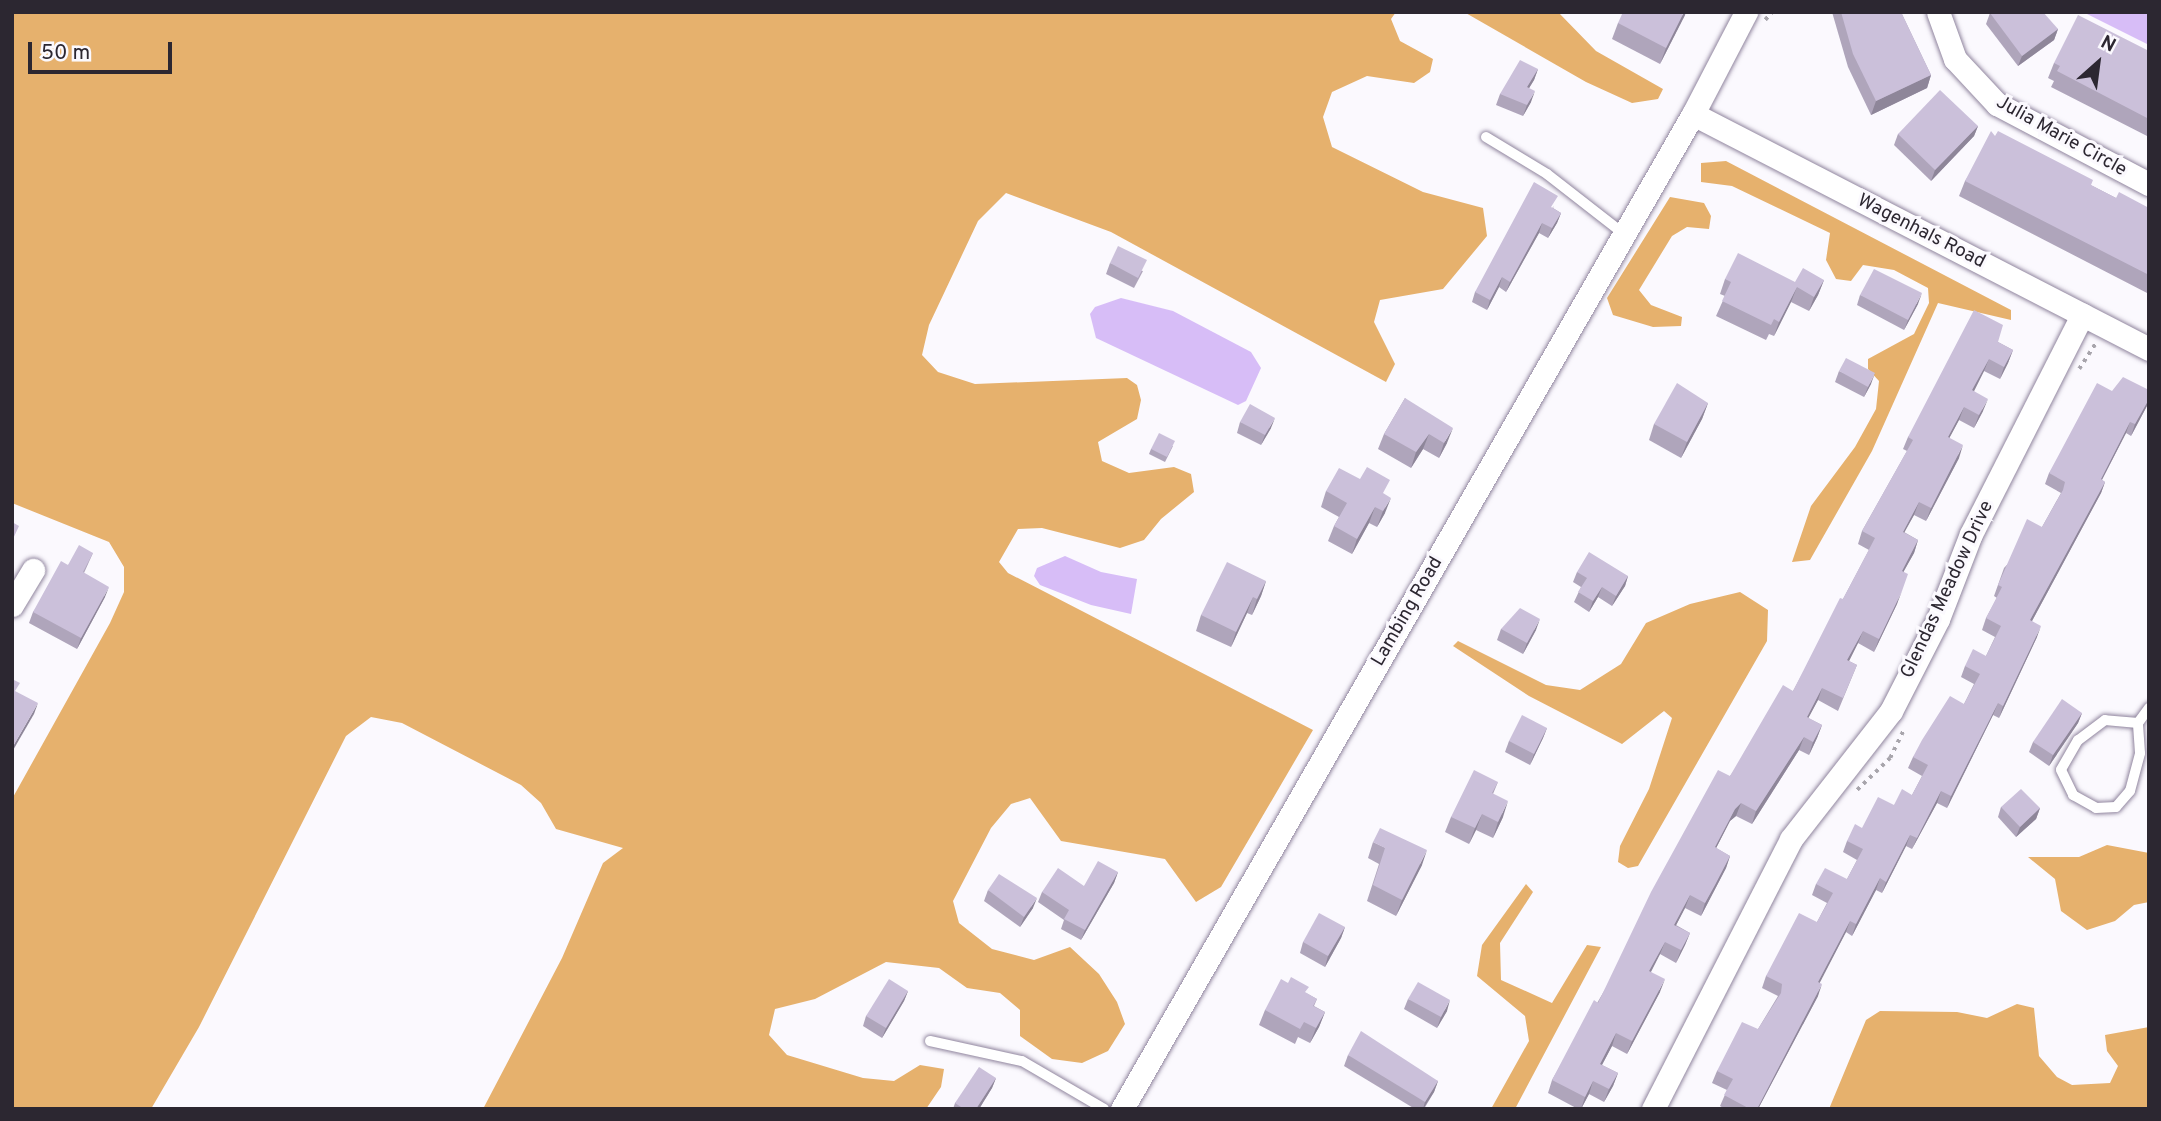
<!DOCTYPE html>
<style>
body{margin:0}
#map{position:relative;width:2161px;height:1121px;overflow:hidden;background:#fbf9fe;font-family:Overpass,sans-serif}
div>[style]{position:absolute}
.forest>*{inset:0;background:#e6b16d}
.water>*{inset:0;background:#d7bdf7}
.path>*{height:3.5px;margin-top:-1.75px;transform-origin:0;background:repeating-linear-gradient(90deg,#a8a5ac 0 3.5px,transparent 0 8.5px)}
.roads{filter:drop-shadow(0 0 2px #90859e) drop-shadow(0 0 2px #90859e)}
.service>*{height:10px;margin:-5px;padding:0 5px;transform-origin:5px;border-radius:5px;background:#fff}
.minor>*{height:23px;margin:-11.5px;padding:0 11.5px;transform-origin:11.5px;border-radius:11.5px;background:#fff}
.wall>*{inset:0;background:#afa5bb}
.shaded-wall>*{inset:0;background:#8e8699}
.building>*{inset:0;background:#cbc0da}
span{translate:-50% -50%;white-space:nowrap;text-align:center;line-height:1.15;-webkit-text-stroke:6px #fbf9fe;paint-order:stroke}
.street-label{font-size:19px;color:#2c2731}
.frame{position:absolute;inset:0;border:14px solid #2c2731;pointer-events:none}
.north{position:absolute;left:2063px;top:28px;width:70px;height:70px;-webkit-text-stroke:5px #fbf9fe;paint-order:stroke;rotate:28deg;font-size:19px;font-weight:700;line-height:28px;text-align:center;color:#2c2731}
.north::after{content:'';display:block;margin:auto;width:24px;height:32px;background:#2c2731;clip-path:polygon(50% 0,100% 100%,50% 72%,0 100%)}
.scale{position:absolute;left:28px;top:42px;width:144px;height:32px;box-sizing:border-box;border:4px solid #2c2731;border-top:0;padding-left:9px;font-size:21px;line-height:24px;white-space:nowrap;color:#2c2731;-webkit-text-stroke:5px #fbf9fe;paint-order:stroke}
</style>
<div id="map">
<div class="forest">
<div style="clip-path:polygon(12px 12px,1396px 12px,1391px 19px,1400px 41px,1433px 59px,1430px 72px,1414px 83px,1367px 76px,1332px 92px,1323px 117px,1332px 147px,1423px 192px,1483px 208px,1487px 236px,1443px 289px,1380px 300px,1374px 322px,1395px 364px,1386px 382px,1111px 232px,1006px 193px,978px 221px,929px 325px,922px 355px,938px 372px,975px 384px,1127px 378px,1137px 385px,1141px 400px,1137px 419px,1098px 442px,1102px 461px,1129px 473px,1174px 467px,1191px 474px,1194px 492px,1161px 519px,1144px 540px,1120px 548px,1042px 528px,1018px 529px,999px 562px,1008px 573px,1313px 730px,1221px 887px,1196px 902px,1165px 859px,1061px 841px,1030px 798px,1011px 804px,991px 828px,953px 901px,959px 923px,992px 949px,1034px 960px,1070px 947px,1099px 974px,1117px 1002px,1125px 1024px,1108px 1051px,1082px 1063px,1052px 1059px,1020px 1036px,1020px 1010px,1000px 993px,967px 988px,939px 968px,886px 962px,815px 999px,775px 1009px,769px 1035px,787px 1055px,863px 1078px,894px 1081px,920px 1065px,944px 1069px,941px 1087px,926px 1109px,483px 1109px,562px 958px,603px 863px,623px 848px,556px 829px,541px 803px,521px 785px,402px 723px,371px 717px,346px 736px,199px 1027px,151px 1109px,12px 1109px,12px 799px,110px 623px,124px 592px,124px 567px,109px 542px,12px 503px)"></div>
<div style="clip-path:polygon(1464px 12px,1558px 12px,1596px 51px,1663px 89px,1658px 99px,1632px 103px,1586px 82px)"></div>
<div style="clip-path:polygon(1726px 161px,2011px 310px,2011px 320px,1938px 303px,1872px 451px,1810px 560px,1792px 562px,1811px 506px,1855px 447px,1876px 409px,1879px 381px,1868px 369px,1868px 359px,1914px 334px,1929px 303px,1928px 288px,1894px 270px,1863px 265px,1851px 281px,1836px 279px,1826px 260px,1830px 233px,1732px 186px,1701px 182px,1701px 163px)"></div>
<div style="clip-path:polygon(1670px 197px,1704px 203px,1711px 216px,1709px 229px,1687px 227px,1672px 236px,1639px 290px,1651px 305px,1682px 317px,1681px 326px,1653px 327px,1613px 315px,1607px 298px)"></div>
<div style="clip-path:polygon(1740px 592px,1768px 610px,1767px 641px,1638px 866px,1628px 868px,1618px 862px,1620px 846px,1649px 789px,1672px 718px,1664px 711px,1622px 744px,1529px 696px,1453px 646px,1458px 641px,1546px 685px,1580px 690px,1621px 664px,1646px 623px,1690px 604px)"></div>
<div style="clip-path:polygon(2107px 845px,2149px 853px,2149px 902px,2134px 905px,2115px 921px,2087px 930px,2061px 911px,2055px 879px,2028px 857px,2079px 857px)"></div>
<div style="clip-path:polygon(1526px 884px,1533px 892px,1500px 943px,1501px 980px,1552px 1003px,1587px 945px,1601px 947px,1515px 1109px,1491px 1109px,1529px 1041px,1525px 1016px,1477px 976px,1482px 945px)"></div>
<div style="clip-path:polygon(2017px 1004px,2034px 1008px,2039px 1056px,2057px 1077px,2072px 1085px,2110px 1083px,2118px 1066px,2107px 1051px,2105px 1035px,2149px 1027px,2149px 1109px,1829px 1109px,1866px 1020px,1880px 1011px,1957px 1012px,1987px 1018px)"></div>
</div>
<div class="water">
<div style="clip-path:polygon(2085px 12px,2149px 12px,2149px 45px,2085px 13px)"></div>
<div style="clip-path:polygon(1121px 298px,1173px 311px,1251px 352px,1261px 368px,1246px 401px,1238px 405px,1096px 338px,1090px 314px,1095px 307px)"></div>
<div style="clip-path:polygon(1065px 556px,1101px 572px,1137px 579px,1131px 614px,1091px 605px,1040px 585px,1034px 576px,1037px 568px)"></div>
</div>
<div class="path">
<div style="left:1765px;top:20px;width:11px;rotate:-49deg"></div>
<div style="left:2079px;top:369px;width:31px;rotate:-57deg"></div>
<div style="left:1857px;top:790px;width:46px;rotate:-44.1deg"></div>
<div style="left:1890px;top:758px;width:30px;rotate:-64deg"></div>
</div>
<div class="roads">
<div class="service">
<div style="left:1486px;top:137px;width:71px;rotate:31.2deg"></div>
<div style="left:1547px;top:174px;width:98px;rotate:37.9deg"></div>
<div style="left:2138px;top:723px;width:33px;rotate:-175deg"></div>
<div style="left:2105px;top:720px;width:34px;rotate:143deg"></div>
<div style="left:2078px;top:740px;width:34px;rotate:120deg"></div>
<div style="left:2061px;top:770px;width:28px;rotate:64deg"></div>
<div style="left:2073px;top:795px;width:26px;rotate:29deg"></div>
<div style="left:2096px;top:808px;width:20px;rotate:-3deg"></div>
<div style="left:2116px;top:807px;width:21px;rotate:-49deg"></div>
<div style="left:2130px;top:791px;width:39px;rotate:-75deg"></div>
<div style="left:2140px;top:753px;width:30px;rotate:-94deg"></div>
<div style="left:2138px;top:723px;width:19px;rotate:-54deg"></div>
<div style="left:930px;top:1041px;width:94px;rotate:12.3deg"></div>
<div style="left:1022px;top:1061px;width:95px;rotate:30.3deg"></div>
</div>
<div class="minor">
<div style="left:1938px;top:12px;width:50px;rotate:70.1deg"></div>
<div style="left:1955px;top:59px;width:62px;rotate:47deg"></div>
<div style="left:1997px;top:104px;width:172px;rotate:27.8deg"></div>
<div style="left:1693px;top:114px;width:513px;rotate:27.26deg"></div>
<div style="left:12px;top:605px;width:41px;rotate:-59deg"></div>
<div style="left:1122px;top:1109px;width:1147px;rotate:-60.15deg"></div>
<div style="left:1693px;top:114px;width:115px;rotate:-62.5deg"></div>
<div style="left:1653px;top:1109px;width:303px;rotate:-62.9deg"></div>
<div style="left:1791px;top:839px;width:162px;rotate:-52deg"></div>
<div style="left:1891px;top:711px;width:103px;rotate:-62.9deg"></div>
<div style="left:1938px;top:619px;width:91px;rotate:-68.8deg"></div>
<div style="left:1971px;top:534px;width:246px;rotate:-63.1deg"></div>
</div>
</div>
<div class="wall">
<div style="clip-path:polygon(1832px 12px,1901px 12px,1931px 75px,1927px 88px,1871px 115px,1848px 67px)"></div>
<div style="clip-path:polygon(1990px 13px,2058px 29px,2054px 40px,2018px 66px,1986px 24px)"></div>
<div style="clip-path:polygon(1685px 15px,1660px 64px,1612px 39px,1618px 23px)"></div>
<div style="clip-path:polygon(2149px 51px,2149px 137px,2051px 87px,2054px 81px,2048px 78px,2054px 63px)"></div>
<div style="clip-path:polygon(1538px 69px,1534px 80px,1529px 88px,1531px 102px,1523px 116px,1496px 105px,1500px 94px)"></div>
<div style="clip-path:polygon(1978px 126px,1974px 136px,1931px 181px,1894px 145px,1898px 134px)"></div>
<div style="clip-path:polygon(1995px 136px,2116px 198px,2149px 208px,2149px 294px,1959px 196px,1965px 181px)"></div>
<div style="clip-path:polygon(1554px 206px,1553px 208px,1561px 213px,1557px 223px,1548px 238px,1539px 233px,1506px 292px,1499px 287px,1487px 310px,1472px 302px,1475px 292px)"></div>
<div style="clip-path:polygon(1110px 263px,1143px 271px,1134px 288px,1106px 274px)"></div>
<div style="clip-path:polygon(1725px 279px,1795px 282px,1824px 280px,1818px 295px,1809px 311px,1791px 302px,1774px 336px,1769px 334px,1766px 340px,1716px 316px,1725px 296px,1720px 294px)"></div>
<div style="clip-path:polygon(1860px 295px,1918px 304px,1904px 330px,1857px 305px)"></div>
<div style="clip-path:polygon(1998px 342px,2013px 350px,2008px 363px,2000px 379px,1984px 371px,1974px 391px,1983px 411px,1974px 428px,1959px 420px,1949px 438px,1959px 458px,1926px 521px,1914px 515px,1904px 532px,1918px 540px,1914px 553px,1904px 571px,1897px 604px,1874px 652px,1858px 643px,1849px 661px,1857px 665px,1838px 711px,1818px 700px,1808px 718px,1822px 725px,1817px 738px,1809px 755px,1799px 750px,1752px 824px,1736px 816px,1730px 821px,1716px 848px,1730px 856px,1726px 868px,1701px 916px,1685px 908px,1676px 925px,1690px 933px,1685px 945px,1676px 963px,1660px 954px,1651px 972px,1660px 992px,1627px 1054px,1612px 1046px,1602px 1065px,1618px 1073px,1613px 1086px,1604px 1102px,1589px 1094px,1581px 1109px,1578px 1109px,1548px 1093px,1552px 1080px,1730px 776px,1793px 691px,1843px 599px,1869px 550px,1858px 544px,1862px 531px,1907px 451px,1903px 449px,1908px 437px)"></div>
<div style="clip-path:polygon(1839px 371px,1871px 384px,1864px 397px,1835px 382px)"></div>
<div style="clip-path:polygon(2149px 390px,2148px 404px,2131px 436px,2126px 433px,2102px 480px,2105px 482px,2101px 493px,2032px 621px,2037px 637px,1999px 718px,1993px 715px,1947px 808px,1937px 803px,1912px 849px,1906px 846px,1882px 893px,1876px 890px,1852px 936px,1846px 932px,1819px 983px,1818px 996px,1758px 1109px,1725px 1109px,1720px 1106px,1727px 1090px,1712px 1083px,1717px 1071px,1758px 1029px,1778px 996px,1762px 988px,1766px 976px,1817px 922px,1827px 903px,1812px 895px,1816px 884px,1847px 879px,1857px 860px,1843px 852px,1847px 841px,1894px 805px,1912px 795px,1922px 776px,1908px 768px,1913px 757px,1964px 704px,1974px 684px,1961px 677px,1965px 666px,1986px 656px,1995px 637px,1982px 630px,1986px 618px,1997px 598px,1994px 596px,2004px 568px,2042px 527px,2061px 493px,2045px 484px,2049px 473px,2112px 391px)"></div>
<div style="clip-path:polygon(1405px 398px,1447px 443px,1439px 458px,1423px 449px,1411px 468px,1378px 449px,1384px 434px)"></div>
<div style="clip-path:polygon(1708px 403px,1702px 419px,1681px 458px,1649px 440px,1654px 424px)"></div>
<div style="clip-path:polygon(1240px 422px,1271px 428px,1261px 445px,1237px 433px)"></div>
<div style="clip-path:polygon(1173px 446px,1165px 462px,1149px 454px,1151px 449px)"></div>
<div style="clip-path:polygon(1326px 491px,1385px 495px,1385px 513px,1377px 527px,1369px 523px,1352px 554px,1328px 541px,1334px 526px,1339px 517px,1321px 507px)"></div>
<div style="clip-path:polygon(93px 553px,84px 573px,105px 597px,77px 649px,29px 623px,33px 612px,68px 565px)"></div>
<div style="clip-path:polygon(1577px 572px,1628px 576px,1625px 586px,1612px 606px,1598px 597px,1589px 612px,1574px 602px,1581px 587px,1573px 582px)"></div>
<div style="clip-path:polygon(1266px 581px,1261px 596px,1252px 615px,1247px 613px,1231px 647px,1196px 631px,1201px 615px)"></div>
<div style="clip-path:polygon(1501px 629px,1536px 630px,1523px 654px,1497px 640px)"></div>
<div style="clip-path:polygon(2082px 713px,2078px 723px,2049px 766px,2029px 752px,2033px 742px)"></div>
<div style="clip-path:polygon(1547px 728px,1543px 738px,1530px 765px,1505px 752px,1509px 741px)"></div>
<div style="clip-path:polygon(1498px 782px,1493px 794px,1503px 817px,1493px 838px,1476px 830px,1469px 844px,1445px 832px,1451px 817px)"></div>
<div style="clip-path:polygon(2001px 807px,2040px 808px,2036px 819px,2016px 837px,1998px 817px)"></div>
<div style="clip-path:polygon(1373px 842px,1422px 865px,1396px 916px,1367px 901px,1379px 864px,1368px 858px)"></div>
<div style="clip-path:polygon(1118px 872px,1114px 883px,1081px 940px,1061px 929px,1064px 920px,1038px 902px,1042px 892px,1084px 886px)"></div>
<div style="clip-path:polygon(988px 890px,1033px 908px,1020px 927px,984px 901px)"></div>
<div style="clip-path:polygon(1345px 927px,1341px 938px,1325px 967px,1300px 953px,1303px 942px)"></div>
<div style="clip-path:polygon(908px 991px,904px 1001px,882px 1038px,863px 1026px,866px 1016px)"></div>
<div style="clip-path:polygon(1306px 993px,1317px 999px,1314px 1006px,1325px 1012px,1319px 1027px,1310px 1043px,1298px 1037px,1295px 1044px,1259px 1025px,1265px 1010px)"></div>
<div style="clip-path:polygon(1408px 999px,1447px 1011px,1437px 1028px,1404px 1009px)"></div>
<div style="clip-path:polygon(1348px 1055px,1438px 1081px,1434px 1092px,1424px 1109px,1415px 1109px,1344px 1066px)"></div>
<div style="clip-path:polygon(996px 1078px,992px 1088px,979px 1109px,953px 1109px,955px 1103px)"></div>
</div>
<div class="shaded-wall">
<div style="clip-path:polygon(1684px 12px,1686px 12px,1685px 15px,1660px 64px,1666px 48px)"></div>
<div style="clip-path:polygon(2058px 29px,2054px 40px,2018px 66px,2022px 56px)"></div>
<div style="clip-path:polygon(1538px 69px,1534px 80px,1523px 98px,1527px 87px)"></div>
<div style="clip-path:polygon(1931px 75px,1927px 88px,1871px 115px,1876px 101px)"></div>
<div style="clip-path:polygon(1535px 91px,1531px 102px,1523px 116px,1527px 105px)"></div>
<div style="clip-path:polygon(1978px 126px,1974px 136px,1931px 181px,1935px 170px)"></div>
<div style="clip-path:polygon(1561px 213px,1557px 223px,1548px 238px,1552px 228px)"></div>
<div style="clip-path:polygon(1542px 223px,1539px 233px,1506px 292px,1510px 282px)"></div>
<div style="clip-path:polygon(1502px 277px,1499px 287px,1487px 310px,1490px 300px)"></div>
<div style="clip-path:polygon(1824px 280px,1818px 295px,1809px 311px,1814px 297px)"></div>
<div style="clip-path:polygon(1797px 287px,1791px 302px,1774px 336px,1779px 322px)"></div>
<div style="clip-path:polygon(1922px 293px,1918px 304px,1904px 330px,1908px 320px)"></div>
<div style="clip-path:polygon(2013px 350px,2008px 363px,2000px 379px,2004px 367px)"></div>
<div style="clip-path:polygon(1989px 359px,1984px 371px,1968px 403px,1972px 390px)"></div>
<div style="clip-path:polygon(1875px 373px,1871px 384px,1864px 397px,1868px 387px)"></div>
<div style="clip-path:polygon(1988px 399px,1983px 411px,1974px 428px,1979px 415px)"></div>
<div style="clip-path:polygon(2149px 399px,2149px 402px,2131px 436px,2135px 424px)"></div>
<div style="clip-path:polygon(1708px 403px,1702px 419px,1681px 458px,1687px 442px)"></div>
<div style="clip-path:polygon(1964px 407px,1959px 420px,1943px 450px,1948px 437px)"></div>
<div style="clip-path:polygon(1275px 418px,1271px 428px,1261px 445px,1265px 435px)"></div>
<div style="clip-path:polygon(2130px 422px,2126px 433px,2096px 491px,2101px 479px)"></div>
<div style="clip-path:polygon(1453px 428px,1447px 443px,1439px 458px,1444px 443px)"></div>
<div style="clip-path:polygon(1429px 434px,1423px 449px,1411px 468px,1416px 452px)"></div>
<div style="clip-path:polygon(1963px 445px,1959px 458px,1926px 521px,1931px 508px)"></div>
<div style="clip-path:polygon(2105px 482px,2101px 493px,2026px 632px,2030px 620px)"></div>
<div style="clip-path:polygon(1391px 498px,1385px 513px,1377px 527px,1383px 511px)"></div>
<div style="clip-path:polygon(1919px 502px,1914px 515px,1898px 544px,1903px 532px)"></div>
<div style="clip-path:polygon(1375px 507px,1369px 523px,1352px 554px,1357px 539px)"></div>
<div style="clip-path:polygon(1918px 540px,1914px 553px,1897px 583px,1902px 571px)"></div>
<div style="clip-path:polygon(1628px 576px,1625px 586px,1612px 606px,1616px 596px)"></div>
<div style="clip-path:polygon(1266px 581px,1261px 596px,1252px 615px,1257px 599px)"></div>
<div style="clip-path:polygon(109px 587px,105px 597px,77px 649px,81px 638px)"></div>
<div style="clip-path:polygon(1602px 587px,1598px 597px,1589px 612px,1593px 601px)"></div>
<div style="clip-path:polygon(1902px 591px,1897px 604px,1874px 652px,1879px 639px)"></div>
<div style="clip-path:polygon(1253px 597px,1247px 613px,1231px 647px,1236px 632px)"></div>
<div style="clip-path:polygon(1540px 619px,1536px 630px,1523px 654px,1527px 643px)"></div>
<div style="clip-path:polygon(2041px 626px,2037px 637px,1999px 718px,2003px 706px)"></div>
<div style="clip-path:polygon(1863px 631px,1858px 643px,1843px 673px,1847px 660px)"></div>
<div style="clip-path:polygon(1822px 688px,1818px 700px,1802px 730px,1807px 717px)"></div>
<div style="clip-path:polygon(38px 703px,34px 714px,12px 752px,12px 748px)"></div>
<div style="clip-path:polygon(1998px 703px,1993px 715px,1947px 808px,1951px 796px)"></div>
<div style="clip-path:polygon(2082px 713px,2078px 723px,2049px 766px,2053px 755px)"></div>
<div style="clip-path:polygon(1822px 725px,1817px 738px,1809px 755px,1813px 742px)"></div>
<div style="clip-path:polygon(1547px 728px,1543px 738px,1530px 765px,1534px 754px)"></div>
<div style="clip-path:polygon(1804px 737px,1799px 750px,1752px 824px,1756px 811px)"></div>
<div style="clip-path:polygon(1941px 791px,1937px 803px,1912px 849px,1917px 838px)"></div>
<div style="clip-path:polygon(1508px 801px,1503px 817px,1493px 838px,1498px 822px)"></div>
<div style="clip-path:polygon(1741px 803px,1736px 816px,1730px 821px,1710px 860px,1715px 847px,1735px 809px)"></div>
<div style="clip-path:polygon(2040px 808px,2036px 819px,2016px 837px,2020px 827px)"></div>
<div style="clip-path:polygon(1482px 814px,1476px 830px,1469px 844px,1475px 828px)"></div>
<div style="clip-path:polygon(1910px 835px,1906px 846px,1882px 893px,1886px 882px)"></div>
<div style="clip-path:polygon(1427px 850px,1422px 865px,1396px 916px,1402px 900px)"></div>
<div style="clip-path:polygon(1730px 856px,1726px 868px,1701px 916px,1705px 903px)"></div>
<div style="clip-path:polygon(1118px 872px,1114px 883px,1081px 940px,1085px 930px)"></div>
<div style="clip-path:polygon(1880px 878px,1876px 890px,1852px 936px,1856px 924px)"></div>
<div style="clip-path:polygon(1690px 895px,1685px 908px,1670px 937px,1674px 925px)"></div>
<div style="clip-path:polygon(1037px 898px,1033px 908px,1020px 927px,1024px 917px)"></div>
<div style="clip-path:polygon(1850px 921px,1846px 932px,1814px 994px,1818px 982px)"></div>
<div style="clip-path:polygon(1345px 927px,1341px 938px,1325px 967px,1328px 956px)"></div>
<div style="clip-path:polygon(1690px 933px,1685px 945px,1676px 963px,1681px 950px)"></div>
<div style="clip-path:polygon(1665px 942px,1660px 954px,1645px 983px,1649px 971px)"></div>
<div style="clip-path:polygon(1665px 979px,1660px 992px,1627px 1054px,1632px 1041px)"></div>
<div style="clip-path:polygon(1822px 984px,1818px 996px,1758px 1109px,1757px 1109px)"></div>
<div style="clip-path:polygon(908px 991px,904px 1001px,882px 1038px,886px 1028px)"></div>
<div style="clip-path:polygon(1450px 1000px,1447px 1011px,1437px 1028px,1441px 1017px)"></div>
<div style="clip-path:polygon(1325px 1012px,1319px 1027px,1310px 1043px,1316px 1028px)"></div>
<div style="clip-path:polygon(1616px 1033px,1612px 1046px,1596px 1076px,1600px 1064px)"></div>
<div style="clip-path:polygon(1618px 1073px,1613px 1086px,1604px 1102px,1609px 1089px)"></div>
<div style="clip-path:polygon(996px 1078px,992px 1088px,979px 1109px,976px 1109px)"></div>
<div style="clip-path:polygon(1438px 1081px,1434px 1092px,1423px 1109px,1425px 1102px)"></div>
<div style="clip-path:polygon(1593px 1081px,1589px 1094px,1581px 1109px,1585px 1097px)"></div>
</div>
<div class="building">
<div style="clip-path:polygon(1623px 12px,1684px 12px,1666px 48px,1618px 23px)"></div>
<div style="clip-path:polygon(1841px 12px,1901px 12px,1931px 75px,1876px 101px,1853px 54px)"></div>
<div style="clip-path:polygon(1991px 12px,2043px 12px,2058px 29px,2022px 56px,1990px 13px)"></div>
<div style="clip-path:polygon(2078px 15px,2149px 51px,2149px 119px,2057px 71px,2060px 66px,2054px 63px)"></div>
<div style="clip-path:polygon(1520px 60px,1538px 69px,1527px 87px,1535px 91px,1527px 105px,1500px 94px)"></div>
<div style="clip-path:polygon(1940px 90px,1978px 126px,1935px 170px,1898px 134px)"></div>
<div style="clip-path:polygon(1991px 131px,1995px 136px,1998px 131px,2093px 180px,2091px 185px,2116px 198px,2119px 192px,2149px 208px,2149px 275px,1965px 181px)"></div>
<div style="clip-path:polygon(1534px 182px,1558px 196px,1551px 207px,1561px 213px,1552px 228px,1542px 223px,1510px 282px,1502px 277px,1490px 300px,1475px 292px)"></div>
<div style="clip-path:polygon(1118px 246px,1147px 260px,1138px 278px,1110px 263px)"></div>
<div style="clip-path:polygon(1738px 253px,1795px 282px,1803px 268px,1824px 280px,1814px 297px,1797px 287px,1779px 322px,1774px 319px,1771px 325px,1722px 301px,1731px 282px,1725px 279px)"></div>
<div style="clip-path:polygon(1874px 269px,1922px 293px,1908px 320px,1860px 295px)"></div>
<div style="clip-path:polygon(1974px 310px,2003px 325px,1998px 342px,2013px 350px,2004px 367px,1989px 359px,1972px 390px,1988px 399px,1979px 415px,1964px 407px,1948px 437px,1963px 445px,1931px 508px,1919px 502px,1903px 532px,1918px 540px,1902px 571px,1908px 574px,1902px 591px,1879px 639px,1863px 631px,1847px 660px,1857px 665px,1843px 698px,1822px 688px,1807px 717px,1822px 725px,1813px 742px,1804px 737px,1756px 811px,1741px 803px,1735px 809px,1715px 847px,1730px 856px,1715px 885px,1705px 903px,1690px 895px,1674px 925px,1690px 933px,1681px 950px,1665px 942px,1649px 971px,1665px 979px,1632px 1041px,1616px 1033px,1600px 1064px,1618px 1073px,1609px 1089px,1593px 1081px,1585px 1097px,1552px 1080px,1594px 1000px,1598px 1003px,1651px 892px,1718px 770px,1730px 776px,1783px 685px,1793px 691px,1840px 598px,1843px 599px,1875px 538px,1862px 531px,1913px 440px,1908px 437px)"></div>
<div style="clip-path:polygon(1846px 358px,1875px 373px,1868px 387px,1839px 371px)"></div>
<div style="clip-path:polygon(2123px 377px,2149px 390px,2149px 399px,2135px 424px,2130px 422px,2101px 479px,2105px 482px,2030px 620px,2041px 626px,2003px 706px,1998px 703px,1951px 796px,1941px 791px,1917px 838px,1910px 835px,1886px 882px,1880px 878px,1856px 924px,1850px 921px,1818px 982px,1822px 984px,1757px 1109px,1750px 1109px,1724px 1095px,1733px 1079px,1717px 1071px,1742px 1022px,1758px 1029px,1781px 993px,1782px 984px,1766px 976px,1799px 913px,1817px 922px,1833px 893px,1816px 884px,1825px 868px,1847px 879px,1863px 849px,1847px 841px,1855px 824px,1862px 828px,1878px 797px,1894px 805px,1902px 789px,1912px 795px,1928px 765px,1913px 757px,1922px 740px,1950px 696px,1964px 704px,1980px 674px,1965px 666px,1973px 649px,1986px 656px,2001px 626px,1986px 618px,2002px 587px,1998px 585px,2027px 519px,2042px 527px,2063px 490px,2065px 482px,2049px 473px,2097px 383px,2112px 391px)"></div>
<div style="clip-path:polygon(1677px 383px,1708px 403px,1687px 442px,1654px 424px)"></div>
<div style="clip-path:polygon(1405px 398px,1453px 428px,1444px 443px,1429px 434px,1416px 452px,1384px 434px)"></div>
<div style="clip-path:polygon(1250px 404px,1275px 418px,1265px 435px,1240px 422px)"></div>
<div style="clip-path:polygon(1159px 433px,1175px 441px,1167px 457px,1151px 449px)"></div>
<div style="clip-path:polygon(1367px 467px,1390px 480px,1383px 493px,1391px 498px,1383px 511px,1375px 507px,1357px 539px,1334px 526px,1347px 503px,1326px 491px,1339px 468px,1360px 479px)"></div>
<div style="clip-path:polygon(12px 522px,19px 526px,12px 541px)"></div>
<div style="clip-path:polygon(79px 545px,93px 553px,83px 572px,109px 587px,81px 638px,33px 612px,61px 561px,68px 565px)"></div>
<div style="clip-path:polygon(1589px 552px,1628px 576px,1616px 596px,1602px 587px,1593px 601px,1578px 592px,1587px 578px,1577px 572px)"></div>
<div style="clip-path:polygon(1227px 562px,1266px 581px,1257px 599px,1253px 597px,1236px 632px,1201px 615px)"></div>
<div style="clip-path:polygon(1520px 608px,1540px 619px,1527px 643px,1501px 629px)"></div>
<div style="clip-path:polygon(12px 679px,20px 683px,15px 691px,38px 703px,12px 748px)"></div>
<div style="clip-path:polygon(2062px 699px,2082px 713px,2053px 755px,2033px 742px)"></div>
<div style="clip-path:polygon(1522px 715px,1547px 728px,1534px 754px,1509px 741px)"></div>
<div style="clip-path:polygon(1474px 770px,1498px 782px,1492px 793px,1508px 801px,1498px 822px,1482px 814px,1475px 828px,1451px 817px)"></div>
<div style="clip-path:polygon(2021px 789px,2040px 808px,2020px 827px,2001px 807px)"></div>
<div style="clip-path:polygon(1380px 828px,1427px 850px,1402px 900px,1373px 885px,1385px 848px,1373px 842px)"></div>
<div style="clip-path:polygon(1098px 861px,1118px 872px,1085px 930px,1064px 919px,1069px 910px,1042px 892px,1058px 868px,1084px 886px)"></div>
<div style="clip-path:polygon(999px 874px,1037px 898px,1024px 917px,988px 890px)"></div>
<div style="clip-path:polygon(1319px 913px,1345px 927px,1328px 956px,1303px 942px)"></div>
<div style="clip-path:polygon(1291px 977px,1309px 987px,1305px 992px,1317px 999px,1313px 1006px,1325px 1012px,1316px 1028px,1304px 1022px,1300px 1029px,1265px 1010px,1281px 979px,1288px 983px)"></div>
<div style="clip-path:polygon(889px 979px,908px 991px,886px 1028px,866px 1016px)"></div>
<div style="clip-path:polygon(1418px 982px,1450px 1000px,1441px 1017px,1408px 999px)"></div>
<div style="clip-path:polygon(1361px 1031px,1438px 1081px,1425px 1102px,1348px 1055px)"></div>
<div style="clip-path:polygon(979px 1067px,996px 1078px,976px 1109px,964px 1109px,955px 1103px)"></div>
</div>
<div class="street-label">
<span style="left:2061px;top:137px;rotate:29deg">Julia Marie Circle</span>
<span style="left:1921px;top:232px;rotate:27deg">Wagenhals Road</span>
<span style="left:1948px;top:590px;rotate:-65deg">Glendas Meadow Drive</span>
<span style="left:1408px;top:612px;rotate:-60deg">Lambing Road</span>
</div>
<div class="frame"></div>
<div class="north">N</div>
<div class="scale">50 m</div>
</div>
